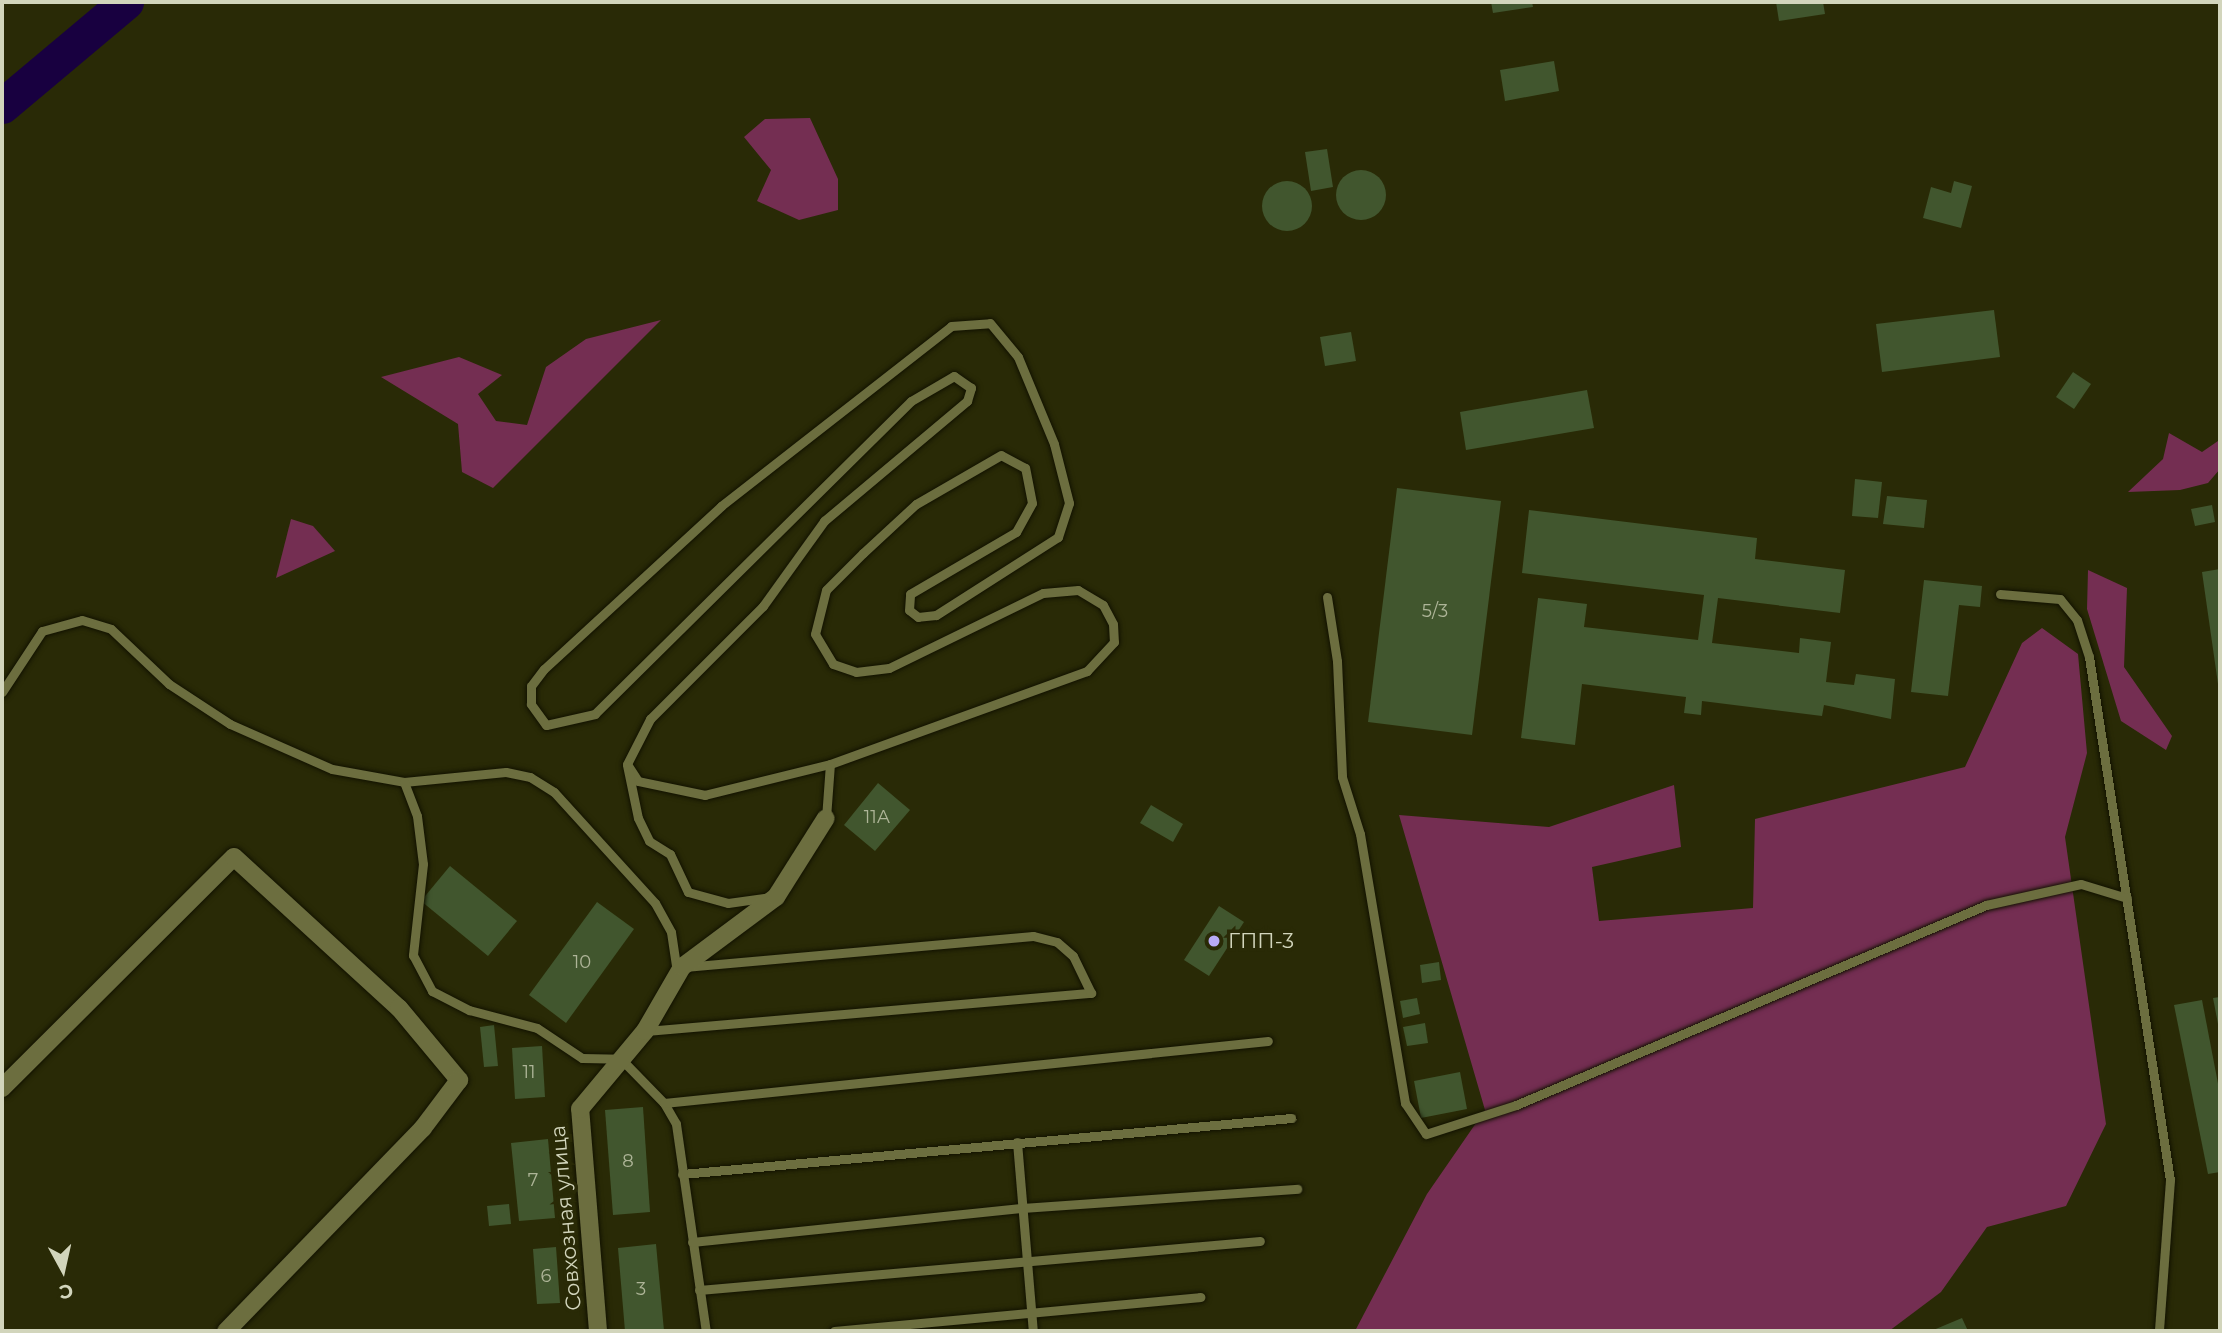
<!DOCTYPE html>
<meta charset="utf-8">
<style>
body{margin:0}
#map{position:relative;width:2222px;height:1333px;overflow:hidden;background:#292a06;font-family:Montserrat,sans-serif}
div>[style]{position:absolute}
.green>*{inset:0;background:#742e52}
.river>*{height:35px;margin:-17.5px;padding:0 17.5px;transform-origin:17.5px;border-radius:17.5px;background:#180040}
.building>*{inset:0;background:#41562e}
.round{border-radius:50%}
.roads{filter:drop-shadow(0 0 2px #121200) drop-shadow(0 0 2px #121200)}
.service>*{height:9px;margin:-4.5px;padding:0 4.5px;transform-origin:4.5px;border-radius:4.5px;background:#6c6e3f}
.minor>*{height:18px;margin:-9px;padding:0 9px;transform-origin:9px;border-radius:9px;background:#6c6e3f}
.dots>*{width:19px;height:19px;translate:-50% -50%;box-sizing:border-box;border:4px solid #292a06;border-radius:50%}
span{translate:-50% -50%;white-space:nowrap;text-align:center;line-height:1.15;-webkit-text-stroke:7px #292a06;paint-order:stroke}
.number-label{font-size:18px;color:#aeb598}
.number-label span{-webkit-text-stroke-width:0}
.poi-label{font-size:21px;color:#d2d5bc}
.left{translate:0 -50%;text-align:left}
.street-label{font-size:21px;color:#d2d5bc}
.frame{position:absolute;inset:0;border:4px solid #d2d5bc;pointer-events:none}
.north{position:absolute;left:28px;top:1235px;width:70px;height:70px;-webkit-text-stroke:5px #292a06;paint-order:stroke;rotate:172deg;font-size:19px;font-weight:700;line-height:28px;text-align:center;color:#d2d5bc}
.north::after{content:'';display:block;margin:auto;width:24px;height:32px;background:#d2d5bc;clip-path:polygon(50% 0,100% 100%,50% 72%,0 100%)}
</style>
<div id="map">
<div class="green">
<div style="clip-path:polygon(810px 118px,838px 179px,838px 210px,799px 220px,757px 201px,771px 170px,744px 137px,765px 119px)"></div>
<div style="clip-path:polygon(661px 320px,493px 488px,462px 472px,458px 424px,381px 377px,459px 357px,502px 375px,478px 394px,496px 421px,527px 425px,546px 367px,586px 339px)"></div>
<div style="clip-path:polygon(2169px 433px,2202px 452px,2218px 441px,2220px 469px,2208px 483px,2180px 490px,2128px 492px,2163px 459px)"></div>
<div style="clip-path:polygon(291px 519px,313px 526px,335px 551px,276px 578px)"></div>
<div style="clip-path:polygon(2088px 570px,2127px 588px,2124px 667px,2172px 736px,2166px 750px,2121px 721px,2087px 609px)"></div>
<div style="clip-path:polygon(2042px 628px,2078px 654px,2087px 753px,2065px 837px,2106px 1124px,2066px 1206px,1987px 1227px,1941px 1292px,1889px 1331px,1355px 1331px,1427px 1194px,1485px 1110px,1399px 815px,1549px 827px,1674px 785px,1681px 847px,1592px 867px,1599px 921px,1753px 908px,1755px 819px,1965px 767px,2022px 643px)"></div>
</div>
<div class="river">
<div style="left:2px;top:106px;width:162px;rotate:-40deg"></div>
</div>
<div class="building">
<div style="clip-path:polygon(1491px 2px,1532px 2px,1533px 7px,1493px 13px)"></div>
<div style="clip-path:polygon(1776px 2px,1823px 2px,1825px 14px,1779px 21px)"></div>
<div style="clip-path:polygon(1554px 61px,1559px 91px,1505px 101px,1500px 70px)"></div>
<div style="clip-path:polygon(1327px 149px,1333px 187px,1311px 191px,1305px 152px)"></div>
<div class="round" style="left:1336px;top:170px;width:50px;height:50px"></div>
<div class="round" style="left:1262px;top:181px;width:50px;height:50px"></div>
<div style="clip-path:polygon(1954px 181px,1972px 186px,1961px 228px,1923px 218px,1931px 187px,1951px 193px)"></div>
<div style="clip-path:polygon(1994px 310px,2000px 357px,1882px 372px,1876px 324px)"></div>
<div style="clip-path:polygon(1351px 332px,1356px 361px,1325px 366px,1320px 337px)"></div>
<div style="clip-path:polygon(2073px 372px,2091px 384px,2074px 409px,2056px 397px)"></div>
<div style="clip-path:polygon(1587px 390px,1594px 428px,1466px 450px,1460px 412px)"></div>
<div style="clip-path:polygon(1855px 479px,1882px 482px,1878px 518px,1852px 516px)"></div>
<div style="clip-path:polygon(1397px 488px,1501px 501px,1472px 735px,1368px 722px)"></div>
<div style="clip-path:polygon(1887px 496px,1927px 500px,1924px 528px,1883px 524px)"></div>
<div style="clip-path:polygon(2212px 505px,2215px 522px,2195px 526px,2191px 509px)"></div>
<div style="clip-path:polygon(1529px 510px,1757px 538px,1755px 559px,1845px 570px,1840px 613px,1718px 598px,1712px 643px,1799px 653px,1800px 638px,1831px 642px,1826px 682px,1854px 685px,1856px 674px,1895px 679px,1891px 719px,1824px 705px,1822px 716px,1702px 701px,1701px 715px,1684px 713px,1686px 697px,1582px 684px,1575px 745px,1521px 738px,1538px 598px,1587px 604px,1584px 627px,1698px 640px,1704px 595px,1522px 573px)"></div>
<div style="clip-path:polygon(2220px 569px,2220px 691px,2219px 691px,2202px 572px)"></div>
<div style="clip-path:polygon(1924px 580px,1982px 586px,1980px 607px,1959px 605px,1948px 696px,1911px 692px)"></div>
<div style="clip-path:polygon(878px 783px,910px 810px,875px 851px,844px 825px)"></div>
<div style="clip-path:polygon(1151px 805px,1183px 824px,1173px 842px,1140px 823px)"></div>
<div style="clip-path:polygon(450px 866px,517px 921px,488px 956px,421px 901px)"></div>
<div style="clip-path:polygon(597px 902px,634px 929px,566px 1023px,529px 995px)"></div>
<div style="clip-path:polygon(1219px 906px,1244px 922px,1209px 976px,1184px 960px)"></div>
<div style="clip-path:polygon(1439px 962px,1441px 980px,1422px 983px,1420px 965px)"></div>
<div style="clip-path:polygon(2220px 997px,2220px 1029px,2219px 1029px,2213px 998px)"></div>
<div style="clip-path:polygon(1417px 998px,1420px 1014px,1403px 1018px,1400px 1001px)"></div>
<div style="clip-path:polygon(2202px 1000px,2220px 1094px,2220px 1172px,2208px 1174px,2174px 1005px)"></div>
<div style="clip-path:polygon(1425px 1023px,1428px 1043px,1407px 1046px,1403px 1027px)"></div>
<div style="clip-path:polygon(494px 1025px,498px 1066px,484px 1067px,480px 1027px)"></div>
<div style="clip-path:polygon(542px 1046px,545px 1097px,515px 1099px,512px 1048px)"></div>
<div style="clip-path:polygon(1460px 1072px,1467px 1109px,1421px 1118px,1414px 1081px)"></div>
<div style="clip-path:polygon(643px 1107px,650px 1212px,613px 1215px,605px 1110px)"></div>
<div style="clip-path:polygon(548px 1139px,555px 1218px,519px 1221px,511px 1143px)"></div>
<div style="clip-path:polygon(509px 1204px,511px 1224px,489px 1226px,487px 1206px)"></div>
<div style="clip-path:polygon(656px 1244px,664px 1331px,625px 1331px,618px 1248px)"></div>
<div style="clip-path:polygon(556px 1247px,560px 1303px,537px 1304px,533px 1249px)"></div>
<div style="clip-path:polygon(1962px 1318px,1968px 1331px,1931px 1331px)"></div>
</div>
<div class="roads">
<div class="service">
<div style="left:990px;top:323px;width:44px;rotate:50.5deg"></div>
<div style="left:1018px;top:357px;width:94px;rotate:67.5deg"></div>
<div style="left:1054px;top:444px;width:61px;rotate:75.7deg"></div>
<div style="left:1069px;top:503px;width:36px;rotate:108deg"></div>
<div style="left:1058px;top:537px;width:145px;rotate:147.4deg"></div>
<div style="left:936px;top:615px;width:18px;rotate:174deg"></div>
<div style="left:918px;top:617px;width:11px;rotate:-142deg"></div>
<div style="left:909px;top:610px;width:16px;rotate:-86deg"></div>
<div style="left:910px;top:594px;width:123px;rotate:-30.3deg"></div>
<div style="left:1016px;top:532px;width:33px;rotate:-61deg"></div>
<div style="left:1032px;top:503px;width:36px;rotate:-101deg"></div>
<div style="left:1025px;top:468px;width:27px;rotate:-152deg"></div>
<div style="left:1001px;top:455px;width:98px;rotate:150deg"></div>
<div style="left:916px;top:504px;width:72px;rotate:137.2deg"></div>
<div style="left:863px;top:553px;width:52px;rotate:135deg"></div>
<div style="left:826px;top:590px;width:45px;rotate:104deg"></div>
<div style="left:815px;top:634px;width:35px;rotate:59deg"></div>
<div style="left:833px;top:664px;width:24px;rotate:19deg"></div>
<div style="left:856px;top:672px;width:33px;rotate:-7deg"></div>
<div style="left:889px;top:668px;width:171px;rotate:-26deg"></div>
<div style="left:1043px;top:593px;width:35px;rotate:-5deg"></div>
<div style="left:1078px;top:590px;width:29px;rotate:31deg"></div>
<div style="left:1103px;top:605px;width:21px;rotate:62deg"></div>
<div style="left:1113px;top:624px;width:18px;rotate:87deg"></div>
<div style="left:1114px;top:642px;width:40px;rotate:133deg"></div>
<div style="left:1087px;top:671px;width:273px;rotate:160.1deg"></div>
<div style="left:830px;top:764px;width:129px;rotate:166.1deg"></div>
<div style="left:705px;top:795px;width:68px;rotate:-168.2deg"></div>
<div style="left:638px;top:781px;width:20px;rotate:-123deg"></div>
<div style="left:627px;top:764px;width:51px;rotate:-62.9deg"></div>
<div style="left:650px;top:719px;width:160px;rotate:-45deg"></div>
<div style="left:763px;top:606px;width:105px;rotate:-54.3deg"></div>
<div style="left:824px;top:521px;width:187px;rotate:-40deg"></div>
<div style="left:967px;top:401px;width:14px;rotate:-73deg"></div>
<div style="left:971px;top:388px;width:21px;rotate:-145deg"></div>
<div style="left:954px;top:376px;width:50px;rotate:149.8deg"></div>
<div style="left:911px;top:401px;width:445px;rotate:135.3deg"></div>
<div style="left:595px;top:714px;width:50px;rotate:167.3deg"></div>
<div style="left:546px;top:725px;width:26px;rotate:-126deg"></div>
<div style="left:531px;top:704px;width:18px;rotate:-90deg"></div>
<div style="left:531px;top:686px;width:21px;rotate:-53deg"></div>
<div style="left:544px;top:669px;width:241px;rotate:-42.6deg"></div>
<div style="left:721px;top:506px;width:292px;rotate:-38deg"></div>
<div style="left:951px;top:326px;width:39px;rotate:-4deg"></div>
<div style="left:2000px;top:594px;width:60px;rotate:4.8deg"></div>
<div style="left:2060px;top:599px;width:27px;rotate:51deg"></div>
<div style="left:2077px;top:620px;width:39px;rotate:72deg"></div>
<div style="left:2089px;top:657px;width:529px;rotate:81.2deg"></div>
<div style="left:2170px;top:1180px;width:151px;rotate:94.2deg"></div>
<div style="left:1327px;top:597px;width:65px;rotate:81.1deg"></div>
<div style="left:1337px;top:661px;width:116px;rotate:87.5deg"></div>
<div style="left:1342px;top:777px;width:60px;rotate:72.5deg"></div>
<div style="left:1360px;top:834px;width:273px;rotate:80.5deg"></div>
<div style="left:1405px;top:1103px;width:37px;rotate:56deg"></div>
<div style="left:1426px;top:1134px;width:95px;rotate:-17.9deg"></div>
<div style="left:1516px;top:1105px;width:511px;rotate:-23.05deg"></div>
<div style="left:1986px;top:905px;width:97px;rotate:-12.5deg"></div>
<div style="left:2081px;top:884px;width:48px;rotate:16.9deg"></div>
<div style="left:2px;top:692px;width:73px;rotate:-56.7deg"></div>
<div style="left:42px;top:631px;width:41px;rotate:-15.4deg"></div>
<div style="left:82px;top:620px;width:30px;rotate:17deg"></div>
<div style="left:111px;top:629px;width:80px;rotate:43.5deg"></div>
<div style="left:169px;top:684px;width:73px;rotate:33.3deg"></div>
<div style="left:230px;top:724px;width:111px;rotate:23.8deg"></div>
<div style="left:332px;top:769px;width:73px;rotate:10.2deg"></div>
<div style="left:404px;top:782px;width:102px;rotate:-5.6deg"></div>
<div style="left:506px;top:772px;width:25px;rotate:12deg"></div>
<div style="left:530px;top:777px;width:28px;rotate:32deg"></div>
<div style="left:554px;top:792px;width:150px;rotate:47.7deg"></div>
<div style="left:655px;top:903px;width:33px;rotate:61deg"></div>
<div style="left:671px;top:932px;width:40px;rotate:81.5deg"></div>
<div style="left:627px;top:765px;width:54px;rotate:78.3deg"></div>
<div style="left:638px;top:818px;width:25px;rotate:64deg"></div>
<div style="left:649px;top:841px;width:25px;rotate:32deg"></div>
<div style="left:670px;top:854px;width:42px;rotate:64.7deg"></div>
<div style="left:688px;top:892px;width:41px;rotate:15.4deg"></div>
<div style="left:728px;top:903px;width:42px;rotate:-8.1deg"></div>
<div style="left:404px;top:782px;width:36px;rotate:69deg"></div>
<div style="left:417px;top:816px;width:48px;rotate:82.9deg"></div>
<div style="left:423px;top:864px;width:92px;rotate:96.3deg"></div>
<div style="left:413px;top:955px;width:41px;rotate:62.2deg"></div>
<div style="left:432px;top:991px;width:42px;rotate:27.2deg"></div>
<div style="left:469px;top:1010px;width:70px;rotate:14.8deg"></div>
<div style="left:537px;top:1028px;width:54px;rotate:33.7deg"></div>
<div style="left:582px;top:1058px;width:39px;rotate:1deg"></div>
<div style="left:621px;top:1059px;width:62px;rotate:45.7deg"></div>
<div style="left:664px;top:1103px;width:24px;rotate:60deg"></div>
<div style="left:676px;top:1124px;width:209px;rotate:81.8deg"></div>
<div style="left:826px;top:818px;width:54px;rotate:-85.8deg"></div>
<div style="left:646px;top:1031px;width:447px;rotate:-4.9deg"></div>
<div style="left:1091px;top:993px;width:41px;rotate:-115.9deg"></div>
<div style="left:1073px;top:956px;width:21px;rotate:-139deg"></div>
<div style="left:1057px;top:942px;width:25px;rotate:-166deg"></div>
<div style="left:1033px;top:936px;width:347px;rotate:174.9deg"></div>
<div style="left:664px;top:1103px;width:607px;rotate:-5.86deg"></div>
<div style="left:1017px;top:1142px;width:190px;rotate:85.2deg"></div>
<div style="left:682px;top:1174px;width:612px;rotate:-5.25deg"></div>
<div style="left:692px;top:1242px;width:333px;rotate:-5.9deg"></div>
<div style="left:1023px;top:1208px;width:275px;rotate:-4deg"></div>
<div style="left:699px;top:1290px;width:563px;rotate:-4.99deg"></div>
<div style="left:834px;top:1331px;width:368px;rotate:-5.3deg"></div>
</div>
<div class="minor">
<div style="left:2px;top:1088px;width:327px;rotate:-44.9deg"></div>
<div style="left:234px;top:857px;width:224px;rotate:42.5deg"></div>
<div style="left:399px;top:1008px;width:94px;rotate:50.2deg"></div>
<div style="left:459px;top:1080px;width:60px;rotate:126.9deg"></div>
<div style="left:423px;top:1128px;width:283px;rotate:134.1deg"></div>
<div style="left:598px;top:1331px;width:223px;rotate:-94.6deg"></div>
<div style="left:580px;top:1109px;width:102px;rotate:-50.2deg"></div>
<div style="left:645px;top:1031px;width:74px;rotate:-60deg"></div>
<div style="left:682px;top:967px;width:117px;rotate:-36.7deg"></div>
<div style="left:776px;top:897px;width:93px;rotate:-57.7deg"></div>
</div>
</div>
<div class="dots">
<div style="left:1214px;top:941px;background:#b8abf7"></div>
</div>
<div class="number-label">
<span style="left:1435px;top:611px">5/3</span>
<span style="left:877px;top:817px">11А</span>
<span style="left:582px;top:962px">10</span>
<span style="left:529px;top:1072px">11</span>
<span style="left:628px;top:1161px">8</span>
<span style="left:533px;top:1180px">7</span>
<span style="left:546px;top:1276px">6</span>
<span style="left:641px;top:1289px">3</span>
</div>
<div class="poi-label">
<span class="left" style="left:1228px;top:941px">ГПП-3</span>
</div>
<div class="street-label">
<span style="left:566px;top:1218px;rotate:-95deg">Совхозная улица</span>
</div>
<div class="frame"></div>
<div class="north">С</div>
</div>
